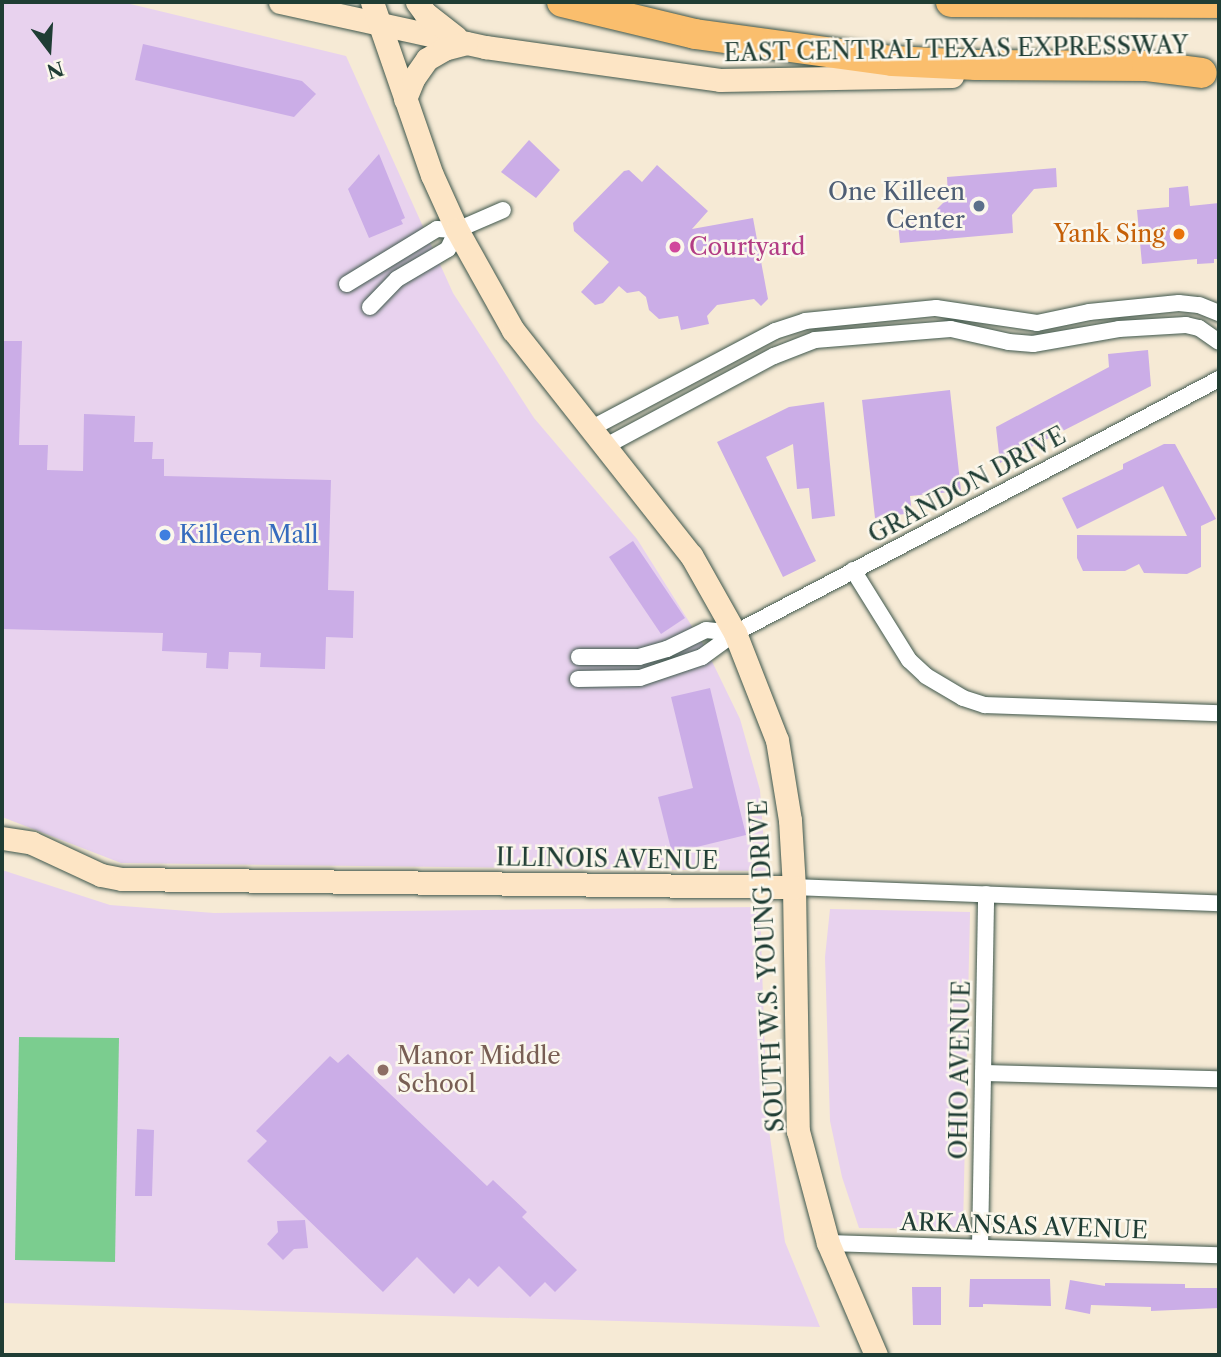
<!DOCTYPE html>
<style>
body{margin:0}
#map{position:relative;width:1221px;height:1357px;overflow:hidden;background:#f6ead5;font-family:"Libre Caslon Text",serif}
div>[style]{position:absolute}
.built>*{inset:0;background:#e8d2ee}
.green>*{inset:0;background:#7bcd8f}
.building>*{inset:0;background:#cbade7}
.roads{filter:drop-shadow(0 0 2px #3f574c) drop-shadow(0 0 2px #3f574c)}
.street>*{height:16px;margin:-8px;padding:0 8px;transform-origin:8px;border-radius:8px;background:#fff}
.secondary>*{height:23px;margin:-11.5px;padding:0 11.5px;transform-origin:11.5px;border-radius:11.5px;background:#fde5c5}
.highway>*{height:30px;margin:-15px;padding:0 15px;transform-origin:15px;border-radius:15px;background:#fabe6d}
.dots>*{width:19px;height:19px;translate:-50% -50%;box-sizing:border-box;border:4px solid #fbf7ec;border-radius:50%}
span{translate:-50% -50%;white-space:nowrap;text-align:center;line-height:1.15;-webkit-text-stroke:5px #fbf7ec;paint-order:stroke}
.street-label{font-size:24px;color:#1f3d34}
.service-label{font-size:24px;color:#4e5e75}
.right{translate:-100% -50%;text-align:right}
.food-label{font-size:24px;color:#c56008}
.hotel-label{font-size:24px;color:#b23c85}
.left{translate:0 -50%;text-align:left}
.shop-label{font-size:24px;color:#366cbe}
.education-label{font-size:24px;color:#785e54}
.frame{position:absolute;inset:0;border:4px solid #1f3d34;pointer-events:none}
.north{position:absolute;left:14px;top:14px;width:70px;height:70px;-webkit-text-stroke:5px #fbf7ec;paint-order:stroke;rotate:163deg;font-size:19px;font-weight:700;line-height:28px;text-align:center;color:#1f3d34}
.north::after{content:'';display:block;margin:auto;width:24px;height:32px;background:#1f3d34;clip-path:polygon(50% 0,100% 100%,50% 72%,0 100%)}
</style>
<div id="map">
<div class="built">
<div style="clip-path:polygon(2px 2px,122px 2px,346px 56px,453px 293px,534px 418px,637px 539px,705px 647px,740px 719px,760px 790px,766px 871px,121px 863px,2px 817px)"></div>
<div style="clip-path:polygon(2px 870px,110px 905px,214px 913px,760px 907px,767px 1116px,785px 1242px,820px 1327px,2px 1303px)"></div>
<div style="clip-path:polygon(830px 909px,970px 912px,963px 1229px,859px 1228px,842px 1177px,830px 1121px,825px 957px)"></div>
</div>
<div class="green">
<div style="clip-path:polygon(19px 1037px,119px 1038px,115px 1262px,15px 1260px)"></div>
</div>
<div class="building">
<div style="clip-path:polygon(143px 44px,302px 81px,316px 94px,294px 117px,135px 80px)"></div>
<div style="clip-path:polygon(529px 140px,560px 170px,536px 198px,501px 172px)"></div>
<div style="clip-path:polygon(379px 154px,405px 218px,401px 220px,403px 224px,369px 238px,348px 189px)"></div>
<div style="clip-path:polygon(657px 165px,708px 211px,692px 229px,753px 218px,768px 299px,761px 306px,754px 299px,717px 305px,707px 316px,709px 324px,681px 330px,678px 316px,659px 319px,649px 310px,646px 297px,639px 291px,627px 293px,619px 286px,603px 303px,595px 305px,581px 292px,609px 262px,574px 231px,573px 223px,624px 171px,629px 170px,642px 182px)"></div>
<div style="clip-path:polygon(1056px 168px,1057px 187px,1034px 189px,1012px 215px,1013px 233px,900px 243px,898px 224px,925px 221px,948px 198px,947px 177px)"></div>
<div style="clip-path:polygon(1188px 186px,1190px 206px,1219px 203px,1219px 259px,1214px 259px,1214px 263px,1197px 264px,1197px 259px,1142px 264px,1137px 210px,1169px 207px,1169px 188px)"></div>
<div style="clip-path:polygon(2px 341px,22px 341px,19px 445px,48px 445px,47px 470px,83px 471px,84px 414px,135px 416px,134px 442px,153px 442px,152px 459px,164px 459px,164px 476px,331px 480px,328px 590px,354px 591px,353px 638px,326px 637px,325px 669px,260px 667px,261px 653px,229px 652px,228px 669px,206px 668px,207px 653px,162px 651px,163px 633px,2px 629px)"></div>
<div style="clip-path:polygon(1148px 350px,1151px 386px,1000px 463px,996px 427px,1109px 367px,1108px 354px)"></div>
<div style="clip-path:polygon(950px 390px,961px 491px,910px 496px,912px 513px,875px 518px,862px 400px)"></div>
<div style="clip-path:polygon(824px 402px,835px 516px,812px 519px,809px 488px,797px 489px,793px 444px,766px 457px,816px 561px,783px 577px,717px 442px,789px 407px)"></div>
<div style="clip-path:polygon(1164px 444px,1175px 444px,1216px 519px,1201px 526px,1201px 567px,1187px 574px,1144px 573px,1139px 564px,1125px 571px,1083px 571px,1077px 558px,1077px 535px,1187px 536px,1163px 486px,1077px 529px,1062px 498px,1123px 469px,1123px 464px)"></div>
<div style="clip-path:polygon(633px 541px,685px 618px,661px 634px,609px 557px)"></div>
<div style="clip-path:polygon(710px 688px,746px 835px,672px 853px,658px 797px,693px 788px,671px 697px)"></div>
<div style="clip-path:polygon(348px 1054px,487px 1186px,493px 1180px,527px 1212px,522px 1217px,577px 1270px,555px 1292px,545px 1282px,530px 1297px,499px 1266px,478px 1287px,469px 1278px,454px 1294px,417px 1257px,383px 1292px,247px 1161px,267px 1141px,256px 1131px,330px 1056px,338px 1063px)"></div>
<div style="clip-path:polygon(137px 1129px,154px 1130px,152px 1196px,135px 1196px)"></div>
<div style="clip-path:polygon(305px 1220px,308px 1248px,294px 1249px,283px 1260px,267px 1244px,278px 1232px,277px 1221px)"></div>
<div style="clip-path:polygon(970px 1279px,1050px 1279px,1051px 1306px,983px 1304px,983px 1307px,969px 1307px)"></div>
<div style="clip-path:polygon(1070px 1280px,1105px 1286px,1105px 1283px,1185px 1284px,1185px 1288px,1219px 1288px,1219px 1308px,1151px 1311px,1151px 1307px,1091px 1305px,1090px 1314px,1065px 1309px)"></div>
<div style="clip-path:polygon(912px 1287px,941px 1287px,941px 1325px,913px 1325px)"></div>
</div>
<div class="roads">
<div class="street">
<div style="left:347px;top:284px;width:105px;rotate:-31.4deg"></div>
<div style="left:437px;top:229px;width:20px;rotate:3deg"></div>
<div style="left:457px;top:230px;width:50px;rotate:-23.5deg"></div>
<div style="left:370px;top:307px;width:39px;rotate:-46deg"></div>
<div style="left:397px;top:279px;width:59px;rotate:-30.5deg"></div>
<div style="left:448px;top:249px;width:21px;rotate:-65deg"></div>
<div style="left:590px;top:429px;width:209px;rotate:-27.9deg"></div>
<div style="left:775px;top:331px;width:32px;rotate:-18deg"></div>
<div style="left:805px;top:321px;width:132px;rotate:-5.7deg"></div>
<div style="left:936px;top:308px;width:102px;rotate:8.4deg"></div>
<div style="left:1037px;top:323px;width:53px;rotate:-11.9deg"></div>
<div style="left:1089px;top:312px;width:90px;rotate:-5.7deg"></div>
<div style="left:1179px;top:303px;width:20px;rotate:6deg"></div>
<div style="left:1199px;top:305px;width:22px;rotate:22deg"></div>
<div style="left:604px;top:447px;width:193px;rotate:-28.2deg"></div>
<div style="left:774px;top:356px;width:44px;rotate:-21.3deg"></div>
<div style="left:815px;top:340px;width:136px;rotate:-4.6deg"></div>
<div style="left:951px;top:329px;width:59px;rotate:12.6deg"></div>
<div style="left:1009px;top:342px;width:24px;rotate:5deg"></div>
<div style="left:1033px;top:344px;width:87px;rotate:-9.9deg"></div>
<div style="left:1119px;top:329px;width:67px;rotate:-3.4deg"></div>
<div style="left:1186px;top:325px;width:13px;rotate:13deg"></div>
<div style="left:1199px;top:328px;width:24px;rotate:35deg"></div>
<div style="left:853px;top:570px;width:106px;rotate:58.1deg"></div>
<div style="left:909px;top:660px;width:23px;rotate:43deg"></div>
<div style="left:926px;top:676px;width:43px;rotate:30.7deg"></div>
<div style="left:963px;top:698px;width:23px;rotate:18deg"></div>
<div style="left:985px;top:705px;width:234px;rotate:2deg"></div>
<div style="left:579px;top:657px;width:60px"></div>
<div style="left:639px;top:657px;width:29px;rotate:-16deg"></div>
<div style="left:667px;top:649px;width:43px;rotate:-26deg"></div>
<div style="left:706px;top:630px;width:29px;rotate:6deg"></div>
<div style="left:578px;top:679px;width:62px;rotate:-0.9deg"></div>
<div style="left:640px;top:678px;width:65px;rotate:-18.7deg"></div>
<div style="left:702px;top:657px;width:41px;rotate:-36deg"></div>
<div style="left:735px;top:633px;width:547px;rotate:-27.69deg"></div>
<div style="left:794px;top:887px;width:425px;rotate:2.2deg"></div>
<div style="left:983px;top:1073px;width:236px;rotate:1.5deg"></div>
<div style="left:828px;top:1243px;width:391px;rotate:1.8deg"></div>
<div style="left:980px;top:1247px;width:353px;rotate:-89deg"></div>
</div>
<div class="secondary">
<div style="left:280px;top:2px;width:210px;rotate:12.4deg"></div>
<div style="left:485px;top:47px;width:237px;rotate:8deg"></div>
<div style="left:720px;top:80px;width:232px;rotate:-1deg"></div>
<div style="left:372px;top:2px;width:183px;rotate:70.9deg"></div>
<div style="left:432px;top:175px;width:60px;rotate:65.6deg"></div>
<div style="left:457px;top:230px;width:115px;rotate:60.8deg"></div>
<div style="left:513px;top:330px;width:287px;rotate:51.7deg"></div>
<div style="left:691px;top:555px;width:90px;rotate:60.6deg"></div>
<div style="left:735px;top:633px;width:115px;rotate:68.6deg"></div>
<div style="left:777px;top:740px;width:81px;rotate:80.8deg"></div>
<div style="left:790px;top:820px;width:67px;rotate:86.6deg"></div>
<div style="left:794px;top:887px;width:244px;rotate:89.1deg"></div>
<div style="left:798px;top:1131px;width:116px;rotate:75deg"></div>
<div style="left:828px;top:1243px;width:122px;rotate:66.8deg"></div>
<div style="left:417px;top:2px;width:14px;rotate:54deg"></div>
<div style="left:425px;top:13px;width:39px;rotate:38deg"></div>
<div style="left:405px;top:99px;width:22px;rotate:-68deg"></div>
<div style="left:413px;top:79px;width:24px;rotate:-55deg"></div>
<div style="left:427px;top:59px;width:20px;rotate:-30deg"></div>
<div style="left:444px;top:49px;width:23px;rotate:-15deg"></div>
<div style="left:2px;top:838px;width:30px;rotate:9deg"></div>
<div style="left:32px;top:843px;width:76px;rotate:24.9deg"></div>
<div style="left:101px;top:875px;width:21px;rotate:11deg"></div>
<div style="left:122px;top:879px;width:672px;rotate:0.68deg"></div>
</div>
<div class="highway">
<div style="left:562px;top:2px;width:137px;rotate:13.5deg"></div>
<div style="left:695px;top:34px;width:199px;rotate:7.8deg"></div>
<div style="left:892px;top:61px;width:84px;rotate:2.7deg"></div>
<div style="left:976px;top:65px;width:171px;rotate:0.3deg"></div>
<div style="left:1147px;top:66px;width:55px;rotate:7.3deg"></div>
<div style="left:951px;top:2px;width:268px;rotate:0.2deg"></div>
</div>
</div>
<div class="dots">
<div style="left:979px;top:206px;background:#5c6f8a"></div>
<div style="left:1179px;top:234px;background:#e8710a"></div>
<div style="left:675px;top:247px;background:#d1479c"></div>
<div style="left:165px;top:535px;background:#3f7fe0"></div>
<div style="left:383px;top:1070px;background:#8d6e63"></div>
</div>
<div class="street-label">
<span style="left:956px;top:49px;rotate:-1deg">EAST CENTRAL TEXAS EXPRESSWAY</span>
<span style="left:967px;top:485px;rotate:-28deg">GRANDON DRIVE</span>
<span style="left:607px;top:859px;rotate:1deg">ILLINOIS AVENUE</span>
<span style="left:767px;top:966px;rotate:-93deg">SOUTH W.S. YOUNG DRIVE</span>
<span style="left:960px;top:1070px;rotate:-89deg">OHIO AVENUE</span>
<span style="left:1024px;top:1226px;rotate:2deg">ARKANSAS AVENUE</span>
</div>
<div class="service-label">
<span class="right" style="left:965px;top:206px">One Killeen<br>Center</span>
</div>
<div class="food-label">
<span class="right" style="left:1165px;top:234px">Yank Sing</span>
</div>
<div class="hotel-label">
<span class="left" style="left:689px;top:247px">Courtyard</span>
</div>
<div class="shop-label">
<span class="left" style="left:179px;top:535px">Killeen Mall</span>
</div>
<div class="education-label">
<span class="left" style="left:397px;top:1070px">Manor Middle<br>School</span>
</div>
<div class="frame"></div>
<div class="north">N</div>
</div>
